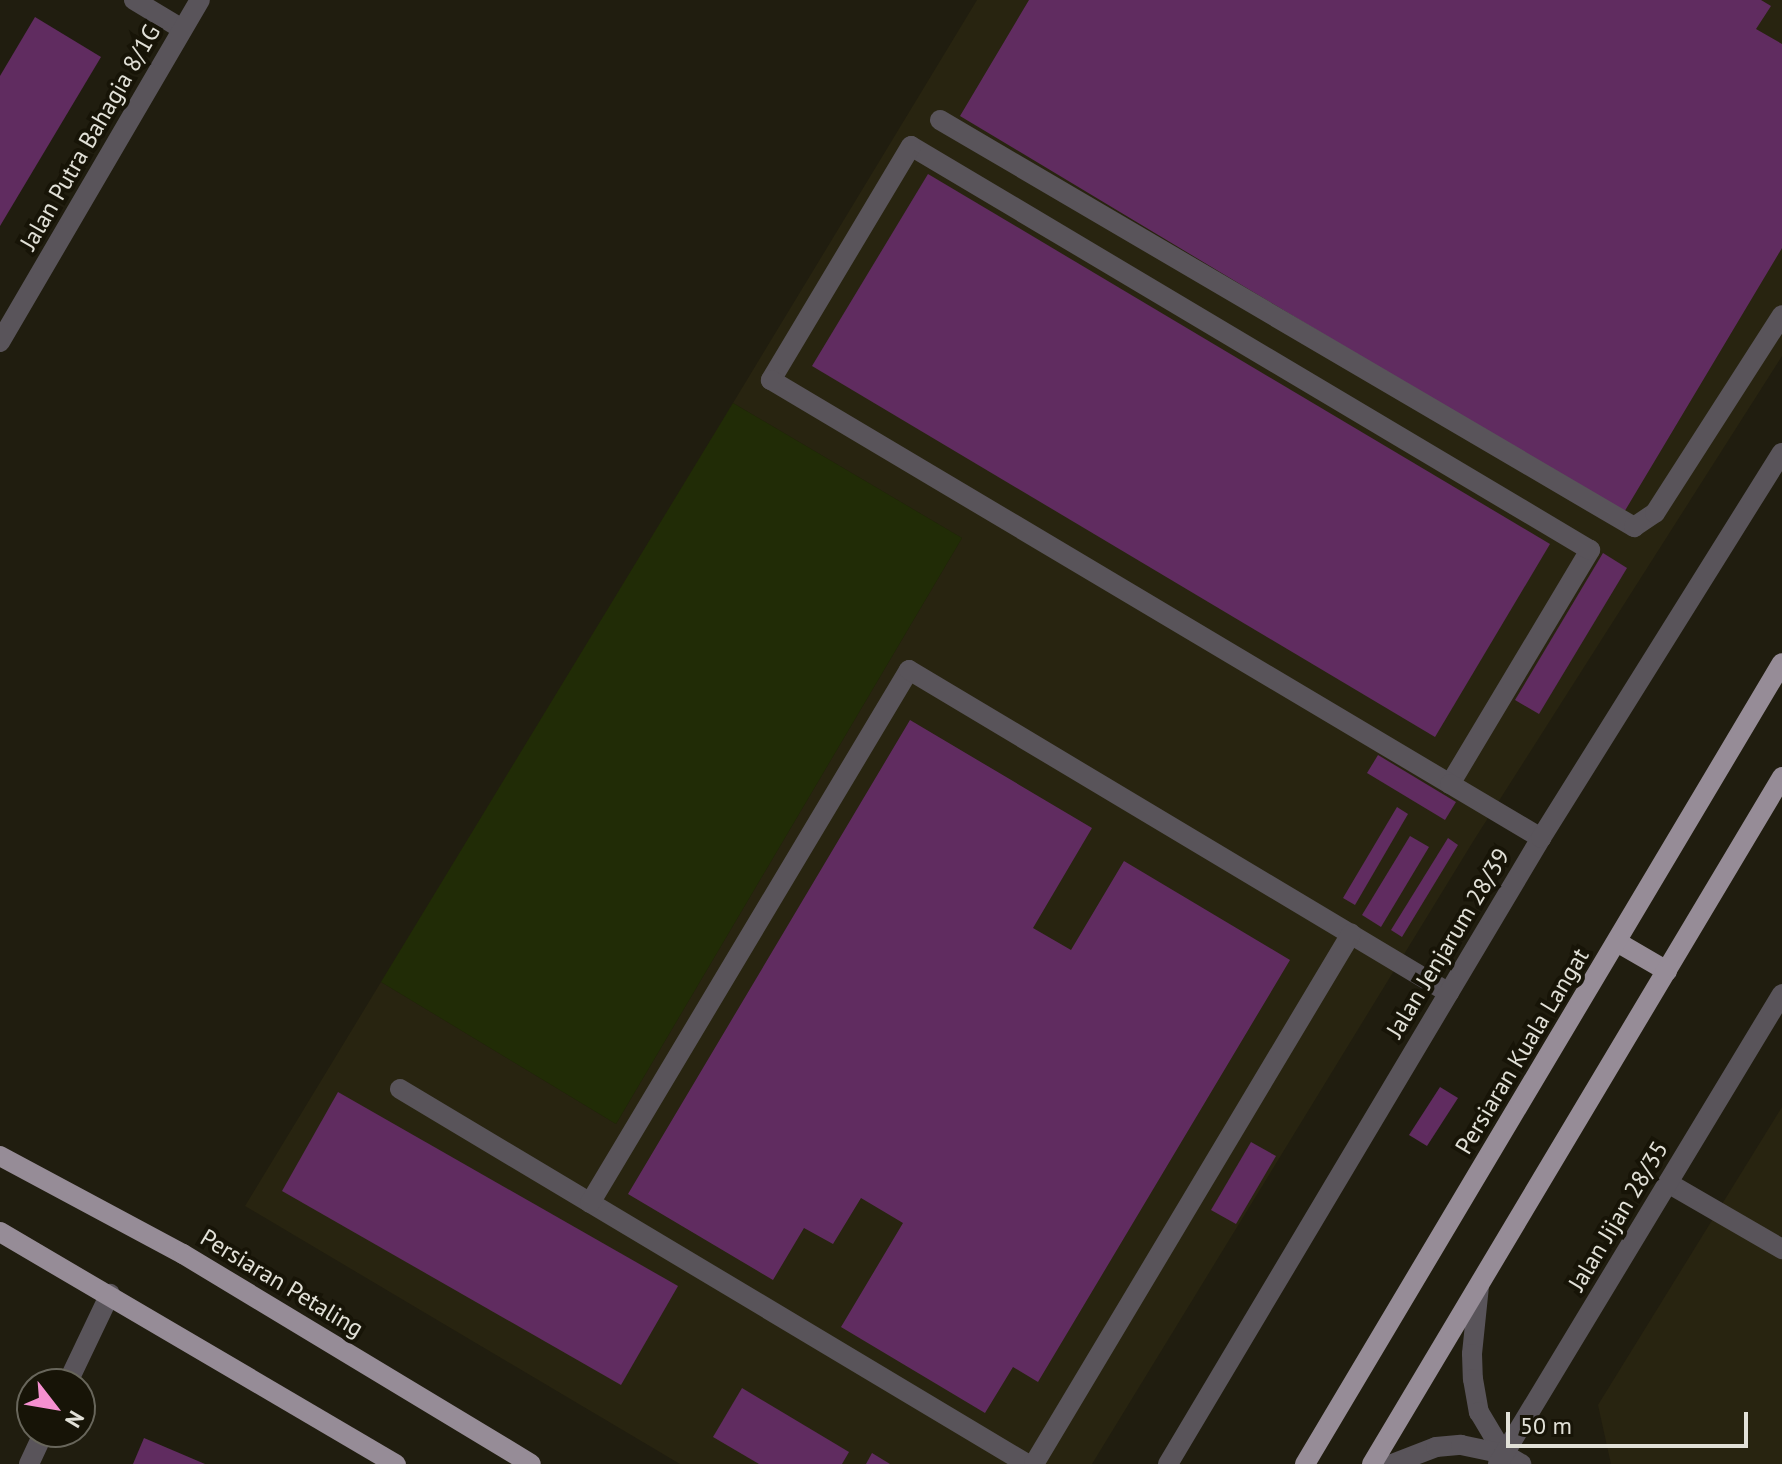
<!DOCTYPE html>
<style>
body{margin:0}
#map{position:relative;width:1782px;height:1464px;overflow:hidden;background:#201d0f;font-family:"PT Sans",sans-serif}
div>[style]{position:absolute}
.built>*{inset:0;background:#282410}
.green>*{inset:0;background:#212c06}
.building>*{inset:0;background:#602c60}
.minor>*{height:20px;margin:-10px;padding:0 10px;transform-origin:10px;border-radius:10px;background:#59545a}
.major>*{height:20px;margin:-10px;padding:0 10px;transform-origin:10px;border-radius:10px;background:#968c97}
span{translate:-50% -50%;white-space:nowrap;text-align:center;line-height:1.15;-webkit-text-stroke:8px #171407;paint-order:stroke}
.street-label{font-size:24px;color:#e2e1d8}
.north{position:absolute;left:16px;top:1368px;width:80px;height:80px;box-sizing:border-box;background:#171407;border:2px solid #68665b;border-radius:50%;rotate:121deg;font-size:22px;font-weight:700;line-height:32px;text-align:center;color:#e2e1d8}
.north::after{content:'';display:block;margin:auto;width:28px;height:36px;background:#f690d0;clip-path:polygon(50% 0,100% 100%,50% 72%,0 100%)}
.scale{position:absolute;left:1506px;top:1412px;width:242px;height:36px;box-sizing:border-box;border:4px solid #e2e1d8;border-top:0;padding-left:10px;font-size:24px;line-height:28px;white-space:nowrap;color:#e2e1d8;-webkit-text-stroke:6px #171407;paint-order:stroke}
</style>
<div id="map">
<div class="built">
<div style="clip-path:polygon(977px 0,1782px 0,1782px 356px,1474px 840px,1092px 1464px,680px 1464px,245px 1206px,381px 982px,616px 1124px,962px 538px,733px 403px)"></div>
<div style="clip-path:polygon(1782px 1107px,1782px 1464px,1611px 1464px,1598px 1405px)"></div>
</div>
<div class="green">
<div style="clip-path:polygon(733px 403px,962px 538px,616px 1124px,381px 982px)"></div>
</div>
<div class="building">
<div style="clip-path:polygon(1029px 0,1761px 0,1771px 6px,1756px 29px,1782px 44px,1782px 248px,1623px 514px,960px 116px)"></div>
<div style="clip-path:polygon(35px 17px,101px 57px,0 226px,0 76px)"></div>
<div style="clip-path:polygon(928px 174px,1550px 544px,1435px 737px,812px 366px)"></div>
<div style="clip-path:polygon(1603px 553px,1627px 568px,1539px 714px,1515px 700px)"></div>
<div style="clip-path:polygon(910px 720px,1092px 828px,1033px 928px,1071px 950px,1124px 861px,1290px 960px,1038px 1382px,1013px 1367px,985px 1413px,841px 1327px,903px 1223px,861px 1198px,833px 1244px,804px 1228px,773px 1280px,628px 1194px)"></div>
<div style="clip-path:polygon(1378px 755px,1456px 802px,1445px 820px,1367px 773px)"></div>
<div style="clip-path:polygon(1397px 807px,1408px 814px,1355px 905px,1343px 898px)"></div>
<div style="clip-path:polygon(1410px 836px,1429px 847px,1381px 927px,1362px 915px)"></div>
<div style="clip-path:polygon(1448px 838px,1458px 845px,1402px 937px,1391px 930px)"></div>
<div style="clip-path:polygon(1440px 1087px,1458px 1098px,1427px 1146px,1409px 1135px)"></div>
<div style="clip-path:polygon(338px 1092px,678px 1286px,621px 1385px,282px 1191px)"></div>
<div style="clip-path:polygon(1251px 1142px,1276px 1156px,1236px 1224px,1211px 1210px)"></div>
<div style="clip-path:polygon(742px 1388px,849px 1452px,842px 1464px,759px 1464px,713px 1437px)"></div>
<div style="clip-path:polygon(144px 1438px,205px 1464px,133px 1464px)"></div>
<div style="clip-path:polygon(872px 1453px,890px 1464px,866px 1464px)"></div>
</div>
<div class="minor">
<div style="left:134px;top:0;width:56px;rotate:31.1deg"></div>
<div style="left:940px;top:120px;width:805px;rotate:30.39deg"></div>
<div style="left:1634px;top:527px;width:25px;rotate:-34deg"></div>
<div style="left:1655px;top:513px;width:235px;rotate:-57.3deg"></div>
<div style="left:0;top:342px;width:396px;rotate:-59.7deg"></div>
<div style="left:1450px;top:784px;width:273px;rotate:-59.1deg"></div>
<div style="left:1590px;top:550px;width:790px;rotate:-149.25deg"></div>
<div style="left:911px;top:146px;width:273px;rotate:120.9deg"></div>
<div style="left:771px;top:380px;width:790px;rotate:30.75deg"></div>
<div style="left:1450px;top:784px;width:106px;rotate:30.7deg"></div>
<div style="left:400px;top:1089px;width:731px;rotate:30.88deg"></div>
<div style="left:1668px;top:1183px;width:132px;rotate:30.1deg"></div>
<div style="left:590px;top:1203px;width:621px;rotate:-59.1deg"></div>
<div style="left:909px;top:670px;width:629px;rotate:30.89deg"></div>
<div style="left:1479px;top:1286px;width:68px;rotate:95.9deg"></div>
<div style="left:1472px;top:1354px;width:25px;rotate:88deg"></div>
<div style="left:1473px;top:1379px;width:34px;rotate:80deg"></div>
<div style="left:1479px;top:1412px;width:49px;rotate:59.2deg"></div>
<div style="left:67px;top:1384px;width:100px;rotate:-64.5deg"></div>
<div style="left:29px;top:1464px;width:35px;rotate:-65deg"></div>
<div style="left:1034px;top:1464px;width:618px;rotate:-59.12deg"></div>
<div style="left:1168px;top:1464px;width:729px;rotate:-59.21deg"></div>
<div style="left:1541px;top:838px;width:454px;rotate:-58deg"></div>
<div style="left:1392px;top:1464px;width:47px;rotate:-21.1deg"></div>
<div style="left:1436px;top:1447px;width:25px;rotate:-5deg"></div>
<div style="left:1461px;top:1445px;width:44px;rotate:11.8deg"></div>
<div style="left:1504px;top:1454px;width:20px;rotate:30deg"></div>
<div style="left:1498px;top:1464px;width:549px;rotate:-58.86deg"></div>
</div>
<div class="major">
<div style="left:1617px;top:942px;width:58px;rotate:30.1deg"></div>
<div style="left:0;top:1156px;width:208px;rotate:28.2deg"></div>
<div style="left:183px;top:1254px;width:406px;rotate:31.1deg"></div>
<div style="left:0;top:1232px;width:459px;rotate:30.4deg"></div>
<div style="left:1305px;top:1464px;width:932px;rotate:-59.23deg"></div>
<div style="left:1372px;top:1464px;width:800px;rotate:-59.17deg"></div>
</div>
<div class="street-label">
<span style="left:90px;top:137px;rotate:-60deg">Jalan Putra Bahagia 8/1G</span>
<span style="left:1448px;top:943px;rotate:-59deg">Jalan Jenjarum 28/39</span>
<span style="left:1522px;top:1051px;rotate:-59deg">Persiaran Kuala Langat</span>
<span style="left:1618px;top:1216px;rotate:-59deg">Jalan Jijan 28/35</span>
<span style="left:282px;top:1283px;rotate:31deg">Persiaran Petaling</span>
</div>
<div class="north">N</div>
<div class="scale">50 m</div>
</div>
